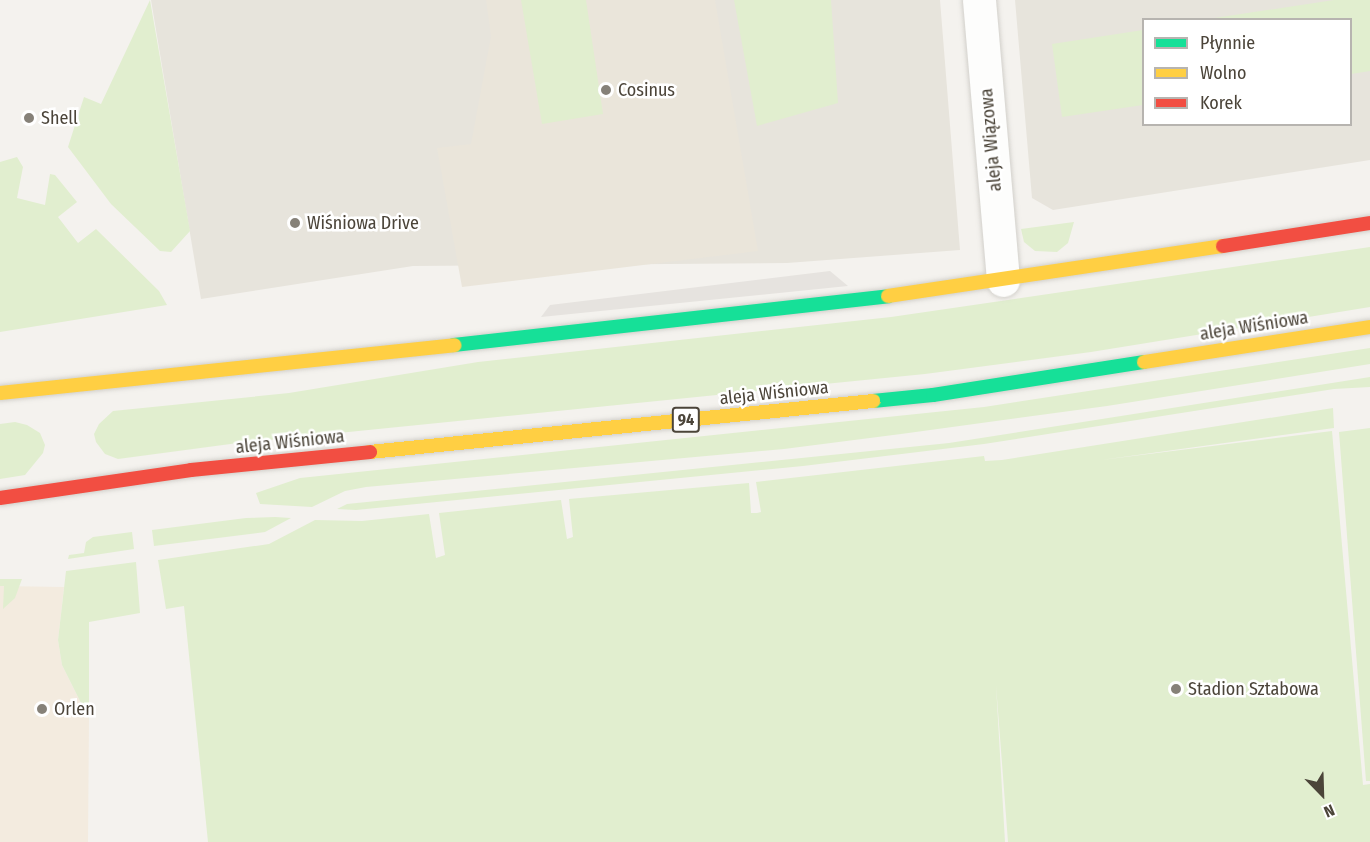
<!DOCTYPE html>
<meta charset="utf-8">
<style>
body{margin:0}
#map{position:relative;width:1370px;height:842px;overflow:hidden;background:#f4f2ee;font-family:"Fira Sans Condensed",sans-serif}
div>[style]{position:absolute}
.residential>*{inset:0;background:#e7e4dc}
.commercial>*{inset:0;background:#f3ebdf}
.education>*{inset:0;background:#eae5da}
.green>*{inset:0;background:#e1eecf}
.parking>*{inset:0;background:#e6e3df}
.roads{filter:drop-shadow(0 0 2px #d2d0cb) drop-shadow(0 0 2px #d2d0cb)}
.street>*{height:33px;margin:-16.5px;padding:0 16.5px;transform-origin:16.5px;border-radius:16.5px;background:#fdfdfc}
.fast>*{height:14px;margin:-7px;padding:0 7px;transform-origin:7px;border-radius:7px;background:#16e098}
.slow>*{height:14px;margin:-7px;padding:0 7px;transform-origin:7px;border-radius:7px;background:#ffcf43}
.jam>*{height:14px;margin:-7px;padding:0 7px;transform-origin:7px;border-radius:7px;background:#f24e42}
.dots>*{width:16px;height:16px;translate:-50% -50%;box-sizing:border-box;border:3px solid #fff;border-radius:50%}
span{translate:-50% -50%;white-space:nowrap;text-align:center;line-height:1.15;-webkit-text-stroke:5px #fff;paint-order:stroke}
.shield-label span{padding:2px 4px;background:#fff;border:2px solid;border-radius:4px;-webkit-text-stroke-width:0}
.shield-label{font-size:16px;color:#4b4439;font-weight:700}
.poi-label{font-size:18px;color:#4b4439}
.left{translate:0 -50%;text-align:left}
.street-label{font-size:18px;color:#4b4439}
.legend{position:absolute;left:1142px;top:18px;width:210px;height:108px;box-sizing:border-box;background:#fff;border:2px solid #b7b4b0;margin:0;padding:8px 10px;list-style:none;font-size:18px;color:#4b4439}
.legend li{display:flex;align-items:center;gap:12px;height:30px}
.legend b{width:30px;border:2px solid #b7b4b0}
.north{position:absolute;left:1292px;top:764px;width:60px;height:60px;-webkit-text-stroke:4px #fff;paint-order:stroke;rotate:157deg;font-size:16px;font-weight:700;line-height:24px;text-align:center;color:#4b4439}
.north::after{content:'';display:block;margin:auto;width:21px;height:27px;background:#4b4439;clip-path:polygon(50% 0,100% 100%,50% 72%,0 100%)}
</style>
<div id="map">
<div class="residential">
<div style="clip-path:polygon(151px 0,940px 0,960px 250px,787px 263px,413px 266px,201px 299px)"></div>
<div style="clip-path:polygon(evenodd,1015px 0,1370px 0,1370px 160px,1053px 210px,1032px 198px,1015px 0,1144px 20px,1350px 20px,1350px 124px,1144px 124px,1144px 20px)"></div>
</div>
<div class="commercial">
<div style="clip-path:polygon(0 586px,64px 587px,58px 640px,62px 665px,89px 719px,88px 842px,0 842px)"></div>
</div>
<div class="education">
<div style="clip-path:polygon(486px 0,715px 0,758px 251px,462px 287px,437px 148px,471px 144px,491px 36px)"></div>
</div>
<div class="green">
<div style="clip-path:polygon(150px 0,190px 231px,171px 252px,160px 251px,111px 204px,68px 147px,84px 97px,101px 104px)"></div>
<div style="clip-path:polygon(521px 0,586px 0,603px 114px,542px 124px)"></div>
<div style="clip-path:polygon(734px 0,831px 0,838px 103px,757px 126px)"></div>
<div style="clip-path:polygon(1334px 0,1370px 0,1370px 71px,1351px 74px,1350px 20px,1208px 19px)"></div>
<div style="clip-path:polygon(1143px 30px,1143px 105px,1062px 117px,1052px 44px)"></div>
<div style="clip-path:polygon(17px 157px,23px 167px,17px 198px,45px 205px,50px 174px,55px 175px,77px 202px,58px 217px,78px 243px,96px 229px,159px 291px,167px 305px,0 332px,0 162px)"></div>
<div style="clip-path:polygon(1074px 222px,1068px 243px,1057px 252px,1035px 251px,1024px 242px,1021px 229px)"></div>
<div style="clip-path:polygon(1370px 247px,1370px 307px,1091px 352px,925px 374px,238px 443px,118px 459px,105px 454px,96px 442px,94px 434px,99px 424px,113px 411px,289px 393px,478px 362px,891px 317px)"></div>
<div style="clip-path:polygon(1370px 348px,1370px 364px,1107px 406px,901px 434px,784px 449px,366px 487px,345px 491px,312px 507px,260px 504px,256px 493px,300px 478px,984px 407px)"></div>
<div style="clip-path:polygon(1370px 377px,1370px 387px,1334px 389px,984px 444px,803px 466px,356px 510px,337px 509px,347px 504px,949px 443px)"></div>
<div style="clip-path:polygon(1333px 408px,1334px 428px,1101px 460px,1332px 431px,1363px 785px,1370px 784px,1370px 842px,1008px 842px,996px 685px,1005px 842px,208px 842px,184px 606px,166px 609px,158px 560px,269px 544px,315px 520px,362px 521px,429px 514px,436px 558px,445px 555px,439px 513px,561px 500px,567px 539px,573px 537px,569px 499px,749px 483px,751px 513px,757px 513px,761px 512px,756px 482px,984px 456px,985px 461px,1002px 460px)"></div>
<div style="clip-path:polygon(15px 422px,27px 425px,40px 433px,45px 445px,43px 453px,25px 475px,0 479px,0 424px)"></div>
<div style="clip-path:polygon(1370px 428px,1370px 781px,1366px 781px,1339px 432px)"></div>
<div style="clip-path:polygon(275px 517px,291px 518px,265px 532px,154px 546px,152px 530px,246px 518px)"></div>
<div style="clip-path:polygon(132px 532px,134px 549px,68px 559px,69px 555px,84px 553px,86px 542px,93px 537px)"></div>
<div style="clip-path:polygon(136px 562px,140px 613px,89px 622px,89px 719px,62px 665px,58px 640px,66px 571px)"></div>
<div style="clip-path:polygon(0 579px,22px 579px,15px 598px,3px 609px,4px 586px,0 586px)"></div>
</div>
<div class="parking">
<div style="clip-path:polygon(830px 271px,848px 286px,541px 317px,550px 305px)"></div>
</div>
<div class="roads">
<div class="street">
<div style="left:979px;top:0;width:281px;rotate:85.1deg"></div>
</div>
<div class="fast">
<div style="left:454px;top:345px;width:437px;rotate:-6.4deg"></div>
<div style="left:873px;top:401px;width:60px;rotate:-5.7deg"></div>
<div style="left:933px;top:395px;width:214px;rotate:-8.9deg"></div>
</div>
<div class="slow">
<div style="left:888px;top:296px;width:339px;rotate:-8.5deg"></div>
<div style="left:1144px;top:362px;width:229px;rotate:-8.8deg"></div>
<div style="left:0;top:393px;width:457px;rotate:-6deg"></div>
<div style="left:370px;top:452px;width:506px;rotate:-5.79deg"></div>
</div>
<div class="jam">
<div style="left:1223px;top:246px;width:149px;rotate:-8.9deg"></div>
<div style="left:0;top:498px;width:193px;rotate:-8.3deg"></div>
<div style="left:191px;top:470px;width:180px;rotate:-5.7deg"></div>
</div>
</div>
<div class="dots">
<div style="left:606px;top:90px;background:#868178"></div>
<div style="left:29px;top:118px;background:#868178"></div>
<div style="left:295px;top:223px;background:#868178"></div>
<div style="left:1176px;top:689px;background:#868178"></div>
<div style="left:42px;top:709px;background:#868178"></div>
</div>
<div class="shield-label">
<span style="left:686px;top:420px">94</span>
</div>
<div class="poi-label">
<span class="left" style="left:618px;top:90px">Cosinus</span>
<span class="left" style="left:41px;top:118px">Shell</span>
<span class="left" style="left:307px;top:223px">Wiśniowa Drive</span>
<span class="left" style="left:1188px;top:689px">Stadion Sztabowa</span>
<span class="left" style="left:54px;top:709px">Orlen</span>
</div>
<div class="street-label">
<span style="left:991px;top:140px;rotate:-95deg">aleja Wiązowa</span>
<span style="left:1254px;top:326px;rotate:-9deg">aleja Wiśniowa</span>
<span style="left:774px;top:393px;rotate:-6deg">aleja Wiśniowa</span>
<span style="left:290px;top:442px;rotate:-6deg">aleja Wiśniowa</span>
</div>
<ul class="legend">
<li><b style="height:8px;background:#16e098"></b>Płynnie</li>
<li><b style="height:8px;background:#ffcf43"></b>Wolno</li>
<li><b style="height:8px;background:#f24e42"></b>Korek</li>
</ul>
<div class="north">N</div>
</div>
